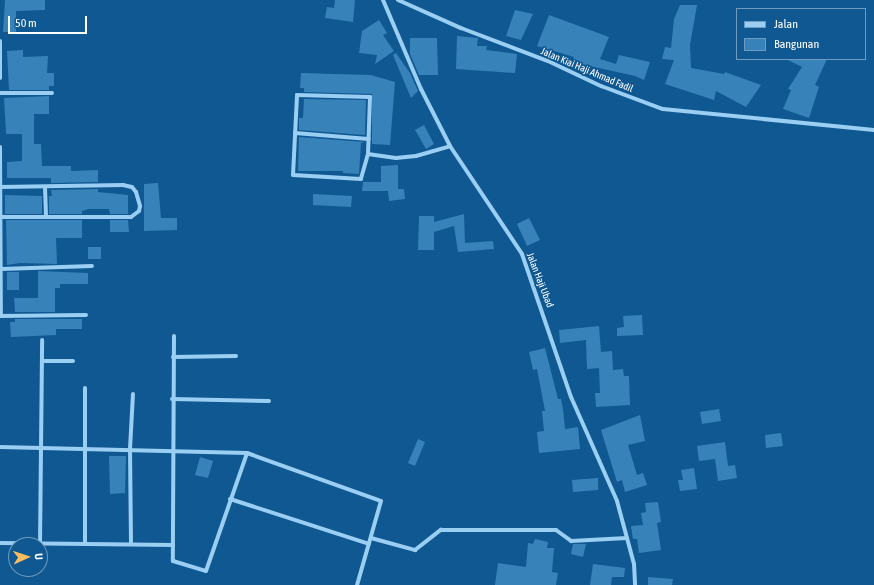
<!DOCTYPE html>
<style>
body{margin:0}
#map{position:relative;width:874px;height:585px;overflow:hidden;background:#0f5892;font-family:"Asap Condensed",sans-serif}
div>[style]{position:absolute}
.building>*{inset:0;background:#3882ba}
.street>*{height:4px;margin:-2px;padding:0 2px;transform-origin:2px;border-radius:2px;background:#9acef3}
span{translate:-50% -50%;white-space:nowrap;text-align:center;line-height:1.15;-webkit-text-stroke:3.5px #0f5892;paint-order:stroke}
.street-label{font-size:10px;color:#fff}
.legend{position:absolute;left:736px;top:8px;width:130px;height:52px;box-sizing:border-box;background:#0f5892;border:1px solid #6f9bbe;margin:0;padding:5px 7px;list-style:none;font-size:12px;color:#fff}
.legend li{display:flex;align-items:center;gap:8px;height:20px}
.legend b{width:20px;border:1px solid #6f9bbe}
.north{position:absolute;left:8px;top:537px;width:40px;height:40px;box-sizing:border-box;background:#0f5892;border:1px solid #6f9bbe;border-radius:50%;rotate:87deg;font-size:11px;font-weight:700;line-height:16px;text-align:center;color:#fff}
.north::after{content:'';display:block;margin:auto;width:14px;height:18px;background:#ffbc5d;clip-path:polygon(50% 0,100% 100%,50% 72%,0 100%)}
.scale{position:absolute;left:8px;top:16px;width:79px;height:18px;box-sizing:border-box;border:2px solid #fff;border-top:0;padding-left:5px;font-size:12px;line-height:14px;white-space:nowrap;color:#fff;-webkit-text-stroke:3px #0f5892;paint-order:stroke}
</style>
<div id="map">
<div class="building">
<div style="clip-path:polygon(5px 0,45px 0,45px 10px,16px 11px,16px 32px,3px 32px)"></div>
<div style="clip-path:polygon(335px 0,355px 0,353px 22px,325px 18px,327px 7px,334px 8px)"></div>
<div style="clip-path:polygon(680px 5px,697px 5px,690px 45px,691px 68px,724px 74px,725px 72px,761px 85px,746px 107px,716px 91px,714px 100px,665px 84px,674px 60px,662px 59px,665px 47px,671px 48px,674px 19px)"></div>
<div style="clip-path:polygon(515px 10px,533px 14px,521px 40px,506px 36px)"></div>
<div style="clip-path:polygon(549px 15px,609px 37px,600px 59px,616px 64px,619px 55px,650px 62px,644px 80px,635px 76px,572px 62px,574px 57px,537px 46px)"></div>
<div style="clip-path:polygon(379px 20px,387px 33px,383px 35px,394px 51px,375px 64px,377px 55px,359px 53px,362px 31px)"></div>
<div style="clip-path:polygon(457px 36px,478px 38px,477px 46px,487px 46px,486px 50px,517px 54px,515px 73px,456px 69px)"></div>
<div style="clip-path:polygon(410px 38px,437px 38px,438px 75px,419px 75px,410px 54px)"></div>
<div style="clip-path:polygon(23px 50px,23px 57px,48px 56px,47px 73px,54px 73px,54px 86px,49px 86px,49px 90px,9px 90px,7px 51px)"></div>
<div style="clip-path:polygon(396px 53px,410px 73px,418px 91px,411px 98px,393px 55px)"></div>
<div style="clip-path:polygon(786px 59px,827px 59px,815px 85px,819px 87px,809px 118px,783px 109px,791px 90px,788px 89px,802px 67px)"></div>
<div style="clip-path:polygon(301px 73px,371px 75px,395px 82px,390px 145px,372px 144px,372px 94px,304px 92px,304px 88px,300px 88px)"></div>
<div style="clip-path:polygon(49px 96px,49px 114px,34px 114px,34px 144px,41px 144px,42px 166px,71px 166px,71px 171px,98px 170px,98px 182px,51px 183px,51px 178px,7px 178px,7px 162px,22px 161px,22px 134px,6px 134px,4px 98px)"></div>
<div style="clip-path:polygon(304px 99px,366px 100px,365px 135px,299px 130px,299px 118px,303px 118px)"></div>
<div style="clip-path:polygon(424px 125px,434px 144px,426px 149px,415px 130px)"></div>
<div style="clip-path:polygon(299px 137px,365px 142px,361px 143px,359px 174px,343px 173px,343px 171px,298px 171px)"></div>
<div style="clip-path:polygon(398px 165px,398px 189px,404px 189px,405px 199px,389px 201px,388px 191px,362px 191px,363px 182px,381px 182px,381px 166px)"></div>
<div style="clip-path:polygon(158px 183px,161px 218px,177px 218px,177px 230px,144px 231px,144px 184px)"></div>
<div style="clip-path:polygon(98px 189px,98px 192px,128px 195px,128px 214px,110px 214px,109px 209px,88px 209px,82px 211px,82px 214px,49px 214px,49px 196px,52px 196px,51px 190px)"></div>
<div style="clip-path:polygon(313px 194px,352px 196px,351px 207px,313px 205px)"></div>
<div style="clip-path:polygon(5px 195px,42px 196px,42px 214px,5px 214px)"></div>
<div style="clip-path:polygon(464px 214px,465px 243px,493px 241px,494px 249px,458px 252px,454px 226px,434px 232px,434px 250px,418px 250px,419px 216px,434px 216px,434px 222px)"></div>
<div style="clip-path:polygon(529px 218px,540px 240px,527px 246px,517px 224px)"></div>
<div style="clip-path:polygon(6px 220px,82px 220px,82px 238px,56px 238px,57px 264px,20px 263px,7px 265px)"></div>
<div style="clip-path:polygon(110px 220px,128px 220px,129px 232px,110px 232px)"></div>
<div style="clip-path:polygon(88px 247px,101px 247px,101px 259px,88px 259px)"></div>
<div style="clip-path:polygon(38px 271px,88px 273px,88px 284px,60px 284px,60px 288px,55px 288px,55px 312px,15px 312px,14px 298px,38px 298px)"></div>
<div style="clip-path:polygon(7px 272px,19px 272px,19px 290px,7px 290px)"></div>
<div style="clip-path:polygon(642px 315px,643px 335px,617px 336px,617px 328px,624px 327px,623px 316px)"></div>
<div style="clip-path:polygon(15px 319px,82px 319px,82px 329px,56px 329px,56px 335px,11px 337px,10px 322px,15px 322px)"></div>
<div style="clip-path:polygon(599px 326px,601px 352px,612px 351px,613px 370px,623px 369px,624px 376px,629px 376px,630px 405px,596px 407px,595px 393px,600px 393px,599px 368px,587px 369px,586px 340px,560px 343px,559px 330px)"></div>
<div style="clip-path:polygon(545px 348px,558px 399px,561px 399px,563px 409px,565px 429px,578px 427px,580px 449px,539px 453px,537px 432px,544px 431px,542px 411px,545px 411px,537px 369px,533px 370px,529px 352px)"></div>
<div style="clip-path:polygon(719px 409px,721px 421px,702px 424px,700px 412px)"></div>
<div style="clip-path:polygon(640px 415px,645px 441px,628px 445px,637px 475px,643px 473px,647px 485px,625px 492px,622px 480px,617px 482px,601px 430px)"></div>
<div style="clip-path:polygon(781px 433px,783px 446px,766px 448px,765px 435px)"></div>
<div style="clip-path:polygon(418px 439px,425px 442px,415px 466px,408px 463px)"></div>
<div style="clip-path:polygon(725px 442px,728px 466px,735px 465px,737px 478px,718px 481px,715px 459px,699px 461px,697px 446px)"></div>
<div style="clip-path:polygon(109px 456px,126px 456px,125px 493px,110px 494px)"></div>
<div style="clip-path:polygon(200px 457px,213px 461px,208px 478px,195px 475px)"></div>
<div style="clip-path:polygon(694px 468px,697px 489px,680px 491px,678px 480px,683px 480px,681px 470px)"></div>
<div style="clip-path:polygon(598px 478px,598px 490px,573px 492px,572px 480px)"></div>
<div style="clip-path:polygon(658px 502px,661px 522px,657px 523px,661px 550px,639px 553px,637px 539px,633px 539px,631px 526px,643px 525px,641px 513px,646px 512px,645px 503px)"></div>
<div style="clip-path:polygon(535px 539px,548px 542px,547px 548px,554px 548px,552px 572px,558px 573px,556px 585px,495px 585px,498px 563px,526px 567px,528px 543px,533px 544px)"></div>
<div style="clip-path:polygon(573px 544px,586px 544px,583px 557px,571px 554px)"></div>
<div style="clip-path:polygon(593px 564px,625px 568px,624px 577px,612px 577px,611px 585px,590px 585px)"></div>
<div style="clip-path:polygon(648px 577px,673px 579px,672px 585px,648px 585px)"></div>
</div>
<div class="street">
<div style="left:383px;top:0;width:97px;rotate:66.9deg"></div>
<div style="left:421px;top:89px;width:64px;rotate:63deg"></div>
<div style="left:450px;top:146px;width:130px;rotate:56.3deg"></div>
<div style="left:522px;top:254px;width:151px;rotate:71.1deg"></div>
<div style="left:571px;top:397px;width:114px;rotate:66.1deg"></div>
<div style="left:617px;top:501px;width:65px;rotate:74.9deg"></div>
<div style="left:634px;top:564px;width:21px;rotate:87deg"></div>
<div style="left:398px;top:0;width:69px;rotate:24deg"></div>
<div style="left:461px;top:28px;width:93px;rotate:20.8deg"></div>
<div style="left:548px;top:61px;width:59px;rotate:25.3deg"></div>
<div style="left:601px;top:86px;width:66px;rotate:20.4deg"></div>
<div style="left:663px;top:109px;width:212px;rotate:5.7deg"></div>
<div style="left:0;top:41px;width:37px;rotate:90deg"></div>
<div style="left:0;top:93px;width:52px"></div>
<div style="left:297px;top:95px;width:73px;rotate:1.6deg"></div>
<div style="left:370px;top:97px;width:57px;rotate:92deg"></div>
<div style="left:368px;top:154px;width:26px;rotate:106deg"></div>
<div style="left:361px;top:179px;width:68px;rotate:-176.6deg"></div>
<div style="left:293px;top:175px;width:80px;rotate:-87.1deg"></div>
<div style="left:295px;top:133px;width:74px;rotate:4.6deg"></div>
<div style="left:0;top:147px;width:169px;rotate:89.7deg"></div>
<div style="left:368px;top:154px;width:28px;rotate:8deg"></div>
<div style="left:396px;top:158px;width:20px;rotate:-6deg"></div>
<div style="left:416px;top:156px;width:35px;rotate:-16deg"></div>
<div style="left:0;top:187px;width:123px;rotate:-0.9deg"></div>
<div style="left:123px;top:185px;width:9px;rotate:13deg"></div>
<div style="left:132px;top:187px;width:6px;rotate:51deg"></div>
<div style="left:136px;top:192px;width:15px;rotate:74deg"></div>
<div style="left:140px;top:206px;width:5px;rotate:101deg"></div>
<div style="left:139px;top:211px;width:10px;rotate:143deg"></div>
<div style="left:131px;top:217px;width:131px;rotate:180deg"></div>
<div style="left:45px;top:187px;width:30px;rotate:88deg"></div>
<div style="left:1px;top:269px;width:91px;rotate:-1.9deg"></div>
<div style="left:0;top:316px;width:86px;rotate:-0.7deg"></div>
<div style="left:174px;top:336px;width:225px;rotate:90.3deg"></div>
<div style="left:173px;top:561px;width:34px;rotate:17deg"></div>
<div style="left:206px;top:571px;width:125px;rotate:-70.8deg"></div>
<div style="left:173px;top:357px;width:63px;rotate:-0.9deg"></div>
<div style="left:43px;top:361px;width:30px"></div>
<div style="left:172px;top:399px;width:97px;rotate:1.2deg"></div>
<div style="left:0;top:447px;width:247px;rotate:1.4deg"></div>
<div style="left:247px;top:453px;width:142px;rotate:19.7deg"></div>
<div style="left:381px;top:501px;width:87px;rotate:105.9deg"></div>
<div style="left:230px;top:499px;width:146px;rotate:17.9deg"></div>
<div style="left:371px;top:538px;width:46px;rotate:15.3deg"></div>
<div style="left:415px;top:550px;width:33px;rotate:-38deg"></div>
<div style="left:441px;top:530px;width:115px"></div>
<div style="left:556px;top:530px;width:19px;rotate:36deg"></div>
<div style="left:571px;top:541px;width:56px;rotate:-3.1deg"></div>
<div style="left:0;top:543px;width:173px;rotate:0.7deg"></div>
<div style="left:40px;top:544px;width:204px;rotate:-89.4deg"></div>
<div style="left:85px;top:544px;width:156px;rotate:-90deg"></div>
<div style="left:131px;top:544px;width:95px;rotate:-90.6deg"></div>
<div style="left:130px;top:449px;width:55px;rotate:-86.9deg"></div>
</div>
<div class="street-label">
<span style="left:587px;top:70px;rotate:23deg">Jalan Kiai Haji Ahmad Fadil</span>
<span style="left:540px;top:280px;rotate:69deg">Jalan Haji Ubad</span>
</div>
<ul class="legend">
<li><b style="height:5px;background:#9acef3"></b>Jalan</li>
<li><b style="height:11px;background:#3882ba"></b>Bangunan</li>
</ul>
<div class="north">U</div>
<div class="scale">50 m</div>
</div>
